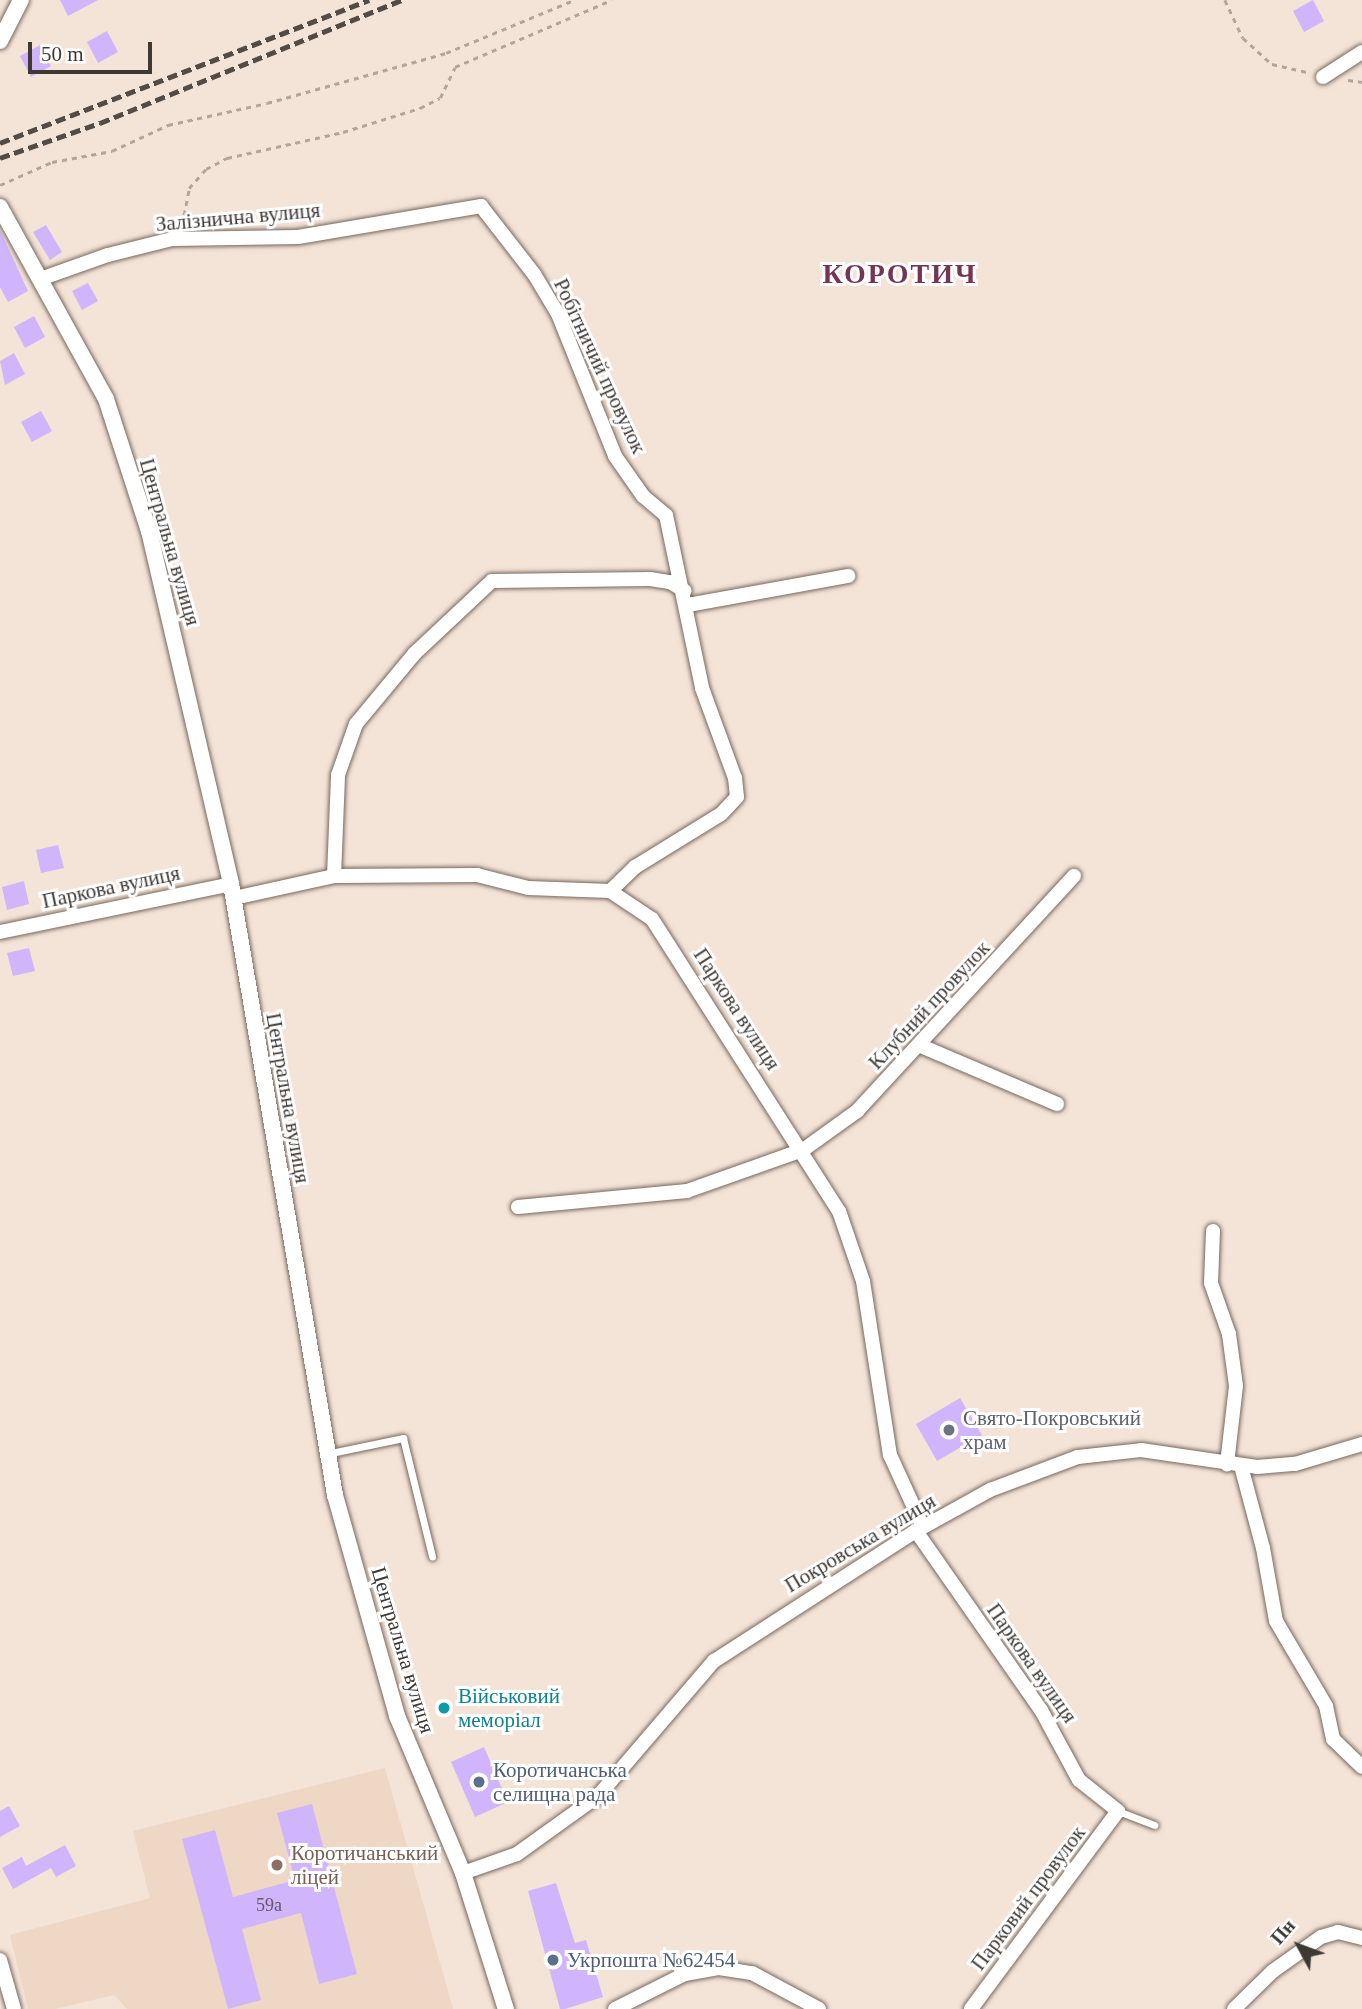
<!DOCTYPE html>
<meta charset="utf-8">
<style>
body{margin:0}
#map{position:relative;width:1362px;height:2009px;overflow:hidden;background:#f4e3d7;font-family:Georgia,serif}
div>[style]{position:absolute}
.built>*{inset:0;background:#eed7c5}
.building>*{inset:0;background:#d0b5fc}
.path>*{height:2.5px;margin-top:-1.25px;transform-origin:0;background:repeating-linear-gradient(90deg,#b2a59c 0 5px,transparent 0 10px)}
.roads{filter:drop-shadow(0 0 2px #77685d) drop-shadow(0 0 2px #77685d)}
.service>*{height:7px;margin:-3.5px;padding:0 3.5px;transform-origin:3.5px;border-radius:3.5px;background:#fff}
.minor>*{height:14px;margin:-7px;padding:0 7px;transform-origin:7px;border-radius:7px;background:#fff}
.tertiary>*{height:16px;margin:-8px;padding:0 8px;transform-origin:8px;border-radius:8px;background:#fff}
.rail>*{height:5px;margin-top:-2.5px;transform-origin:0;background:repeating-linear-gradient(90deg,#534b46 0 10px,transparent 0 15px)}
.dots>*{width:19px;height:19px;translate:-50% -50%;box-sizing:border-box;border:4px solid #fff;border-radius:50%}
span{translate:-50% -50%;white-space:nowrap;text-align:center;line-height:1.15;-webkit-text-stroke:6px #fff;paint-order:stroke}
.number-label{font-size:18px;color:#635866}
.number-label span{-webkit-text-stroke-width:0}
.street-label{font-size:21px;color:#3f3934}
.worship-label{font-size:21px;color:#5b616d}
.left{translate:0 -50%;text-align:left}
.culture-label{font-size:21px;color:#0d838f}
.service-label{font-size:21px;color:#4e5e75}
.education-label{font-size:21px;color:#785e54}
.district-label{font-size:28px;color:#763453;font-weight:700;letter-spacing:2px}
.north{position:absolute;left:1264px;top:1911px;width:70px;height:70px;-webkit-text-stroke:5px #fff;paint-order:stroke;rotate:311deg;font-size:19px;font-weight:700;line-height:28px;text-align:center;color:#3f3934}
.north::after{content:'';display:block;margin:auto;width:24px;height:32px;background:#3f3934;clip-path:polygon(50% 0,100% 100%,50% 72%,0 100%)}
.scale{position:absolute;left:28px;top:42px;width:124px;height:32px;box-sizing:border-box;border:4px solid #3f3934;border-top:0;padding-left:9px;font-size:21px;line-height:24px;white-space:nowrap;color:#3f3934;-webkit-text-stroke:5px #fff;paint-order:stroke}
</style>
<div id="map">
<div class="built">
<div style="clip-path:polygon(385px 1768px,453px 2009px,127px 2009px,114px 1995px,55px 2009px,28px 2009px,10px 1935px,150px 1898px,133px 1831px)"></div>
</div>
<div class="building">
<div style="clip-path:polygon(60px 0,98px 0,68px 16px)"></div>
<div style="clip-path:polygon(1313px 0,1324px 21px,1304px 32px,1293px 11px)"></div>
<div style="clip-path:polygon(107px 31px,118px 52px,98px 63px,87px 42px)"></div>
<div style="clip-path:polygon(40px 45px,51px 66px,31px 77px,20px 56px)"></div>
<div style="clip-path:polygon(46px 225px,62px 252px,50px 260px,33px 232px)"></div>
<div style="clip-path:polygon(0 230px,28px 291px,8px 302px,0 287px)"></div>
<div style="clip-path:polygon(88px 283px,98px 301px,82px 310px,72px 291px)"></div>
<div style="clip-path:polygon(34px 316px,45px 337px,25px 348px,14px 327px)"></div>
<div style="clip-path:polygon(14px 353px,25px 374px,5px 385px,0 361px)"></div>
<div style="clip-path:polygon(41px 411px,52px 431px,32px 442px,21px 422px)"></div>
<div style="clip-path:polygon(58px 845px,64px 868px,41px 873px,36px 850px)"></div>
<div style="clip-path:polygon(24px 881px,29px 904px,7px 910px,2px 887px)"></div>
<div style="clip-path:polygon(29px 948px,35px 971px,13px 976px,7px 953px)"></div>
<div style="clip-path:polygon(960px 1398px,982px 1435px,937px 1461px,916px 1424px)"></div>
<div style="clip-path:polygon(484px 1747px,508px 1802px,475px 1817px,451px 1762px)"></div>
<div style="clip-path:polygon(312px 1804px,357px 1974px,319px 1984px,301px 1913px,242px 1929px,261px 2000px,228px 2009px,182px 1839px,215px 1830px,233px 1897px,295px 1880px,277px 1813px)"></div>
<div style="clip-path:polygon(9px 1806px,20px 1826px,0 1837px,0 1811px)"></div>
<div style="clip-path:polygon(65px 1845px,76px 1866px,56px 1877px,51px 1868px,13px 1889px,2px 1868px,22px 1857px,26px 1866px)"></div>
<div style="clip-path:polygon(556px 1883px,575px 1943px,586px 1940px,603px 1997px,565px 2009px,560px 2009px,528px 1891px)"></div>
</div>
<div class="path">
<div style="left:1225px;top:0;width:42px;rotate:64.7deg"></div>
<div style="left:1243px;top:38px;width:39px;rotate:42deg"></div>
<div style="left:1272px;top:64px;width:39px;rotate:13deg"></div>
<div style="left:1348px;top:80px;width:14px;rotate:8deg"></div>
<div style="left:0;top:185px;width:57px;rotate:-23.9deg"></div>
<div style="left:52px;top:162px;width:61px;rotate:-10.4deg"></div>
<div style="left:112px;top:151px;width:62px;rotate:-24.9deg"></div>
<div style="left:168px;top:125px;width:101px;rotate:-12.5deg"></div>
<div style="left:267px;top:103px;width:186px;rotate:-15.6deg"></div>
<div style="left:446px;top:53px;width:139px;rotate:-22.5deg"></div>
<div style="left:182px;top:225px;width:38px;rotate:-79deg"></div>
<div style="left:189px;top:188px;width:25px;rotate:-48deg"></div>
<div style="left:206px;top:169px;width:24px;rotate:-28deg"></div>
<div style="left:227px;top:158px;width:119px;rotate:-12.6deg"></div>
<div style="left:343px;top:132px;width:81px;rotate:-17.3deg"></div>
<div style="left:420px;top:108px;width:22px;rotate:-27deg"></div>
<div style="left:440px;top:98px;width:34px;rotate:-64deg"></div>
<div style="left:455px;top:67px;width:170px;rotate:-23.2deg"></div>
</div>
<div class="roads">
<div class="service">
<div style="left:326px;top:1454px;width:79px;rotate:-11.7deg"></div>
<div style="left:403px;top:1438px;width:122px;rotate:76.2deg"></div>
<div style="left:1118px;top:1811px;width:39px;rotate:21deg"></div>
</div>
<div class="minor">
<div style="left:1323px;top:77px;width:46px;rotate:-32.7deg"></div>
<div style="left:43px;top:278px;width:69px;rotate:-19.5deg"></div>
<div style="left:108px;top:255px;width:66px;rotate:-14deg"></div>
<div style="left:172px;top:239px;width:126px;rotate:-0.9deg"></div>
<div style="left:298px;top:237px;width:186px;rotate:-9.6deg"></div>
<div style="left:481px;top:206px;width:86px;rotate:52.1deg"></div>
<div style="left:534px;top:274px;width:47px;rotate:59deg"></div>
<div style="left:558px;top:314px;width:153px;rotate:68.1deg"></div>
<div style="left:615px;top:456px;width:49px;rotate:55deg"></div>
<div style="left:643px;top:496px;width:30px;rotate:40deg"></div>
<div style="left:666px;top:515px;width:177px;rotate:78.2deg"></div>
<div style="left:702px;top:688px;width:96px;rotate:69.9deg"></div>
<div style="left:735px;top:778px;width:19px;rotate:84deg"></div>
<div style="left:737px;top:797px;width:23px;rotate:133deg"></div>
<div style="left:721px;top:814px;width:101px;rotate:148.4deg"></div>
<div style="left:635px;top:867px;width:35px;rotate:136deg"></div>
<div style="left:688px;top:605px;width:163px;rotate:-10.3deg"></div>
<div style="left:334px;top:876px;width:101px;rotate:-87.7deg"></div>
<div style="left:338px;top:775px;width:54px;rotate:-70.6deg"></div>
<div style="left:356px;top:724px;width:92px;rotate:-50.3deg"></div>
<div style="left:415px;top:653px;width:105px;rotate:-43.1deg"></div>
<div style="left:492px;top:581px;width:158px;rotate:-0.7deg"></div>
<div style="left:650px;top:579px;width:20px;rotate:9deg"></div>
<div style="left:670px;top:582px;width:17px;rotate:31deg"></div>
<div style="left:234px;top:898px;width:102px;rotate:-12.4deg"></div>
<div style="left:334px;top:876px;width:143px;rotate:-0.4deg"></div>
<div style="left:477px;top:875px;width:53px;rotate:14.3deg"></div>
<div style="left:528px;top:888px;width:82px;rotate:2.1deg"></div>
<div style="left:610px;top:891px;width:50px;rotate:33.7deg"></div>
<div style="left:652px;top:919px;width:347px;rotate:57.4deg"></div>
<div style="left:839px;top:1211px;width:74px;rotate:71.1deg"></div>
<div style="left:863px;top:1281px;width:176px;rotate:81.2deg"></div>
<div style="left:890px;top:1455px;width:79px;rotate:65.4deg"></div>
<div style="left:0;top:932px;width:236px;rotate:-11.7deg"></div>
<div style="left:921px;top:1046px;width:148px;rotate:23.1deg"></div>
<div style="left:518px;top:1207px;width:170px;rotate:-5.4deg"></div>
<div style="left:687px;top:1191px;width:123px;rotate:-19.5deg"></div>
<div style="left:803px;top:1150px;width:67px;rotate:-35.8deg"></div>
<div style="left:857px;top:1111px;width:320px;rotate:-47.3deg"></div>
<div style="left:1213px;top:1231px;width:52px;rotate:92.2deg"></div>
<div style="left:1211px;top:1283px;width:54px;rotate:70.6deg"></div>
<div style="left:1229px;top:1334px;width:52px;rotate:82.3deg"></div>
<div style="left:1236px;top:1386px;width:79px;rotate:96.6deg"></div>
<div style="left:1241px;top:1466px;width:85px;rotate:75deg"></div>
<div style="left:1263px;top:1548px;width:74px;rotate:79.9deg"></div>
<div style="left:1276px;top:1621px;width:99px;rotate:59.5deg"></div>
<div style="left:1326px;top:1706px;width:34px;rotate:78deg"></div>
<div style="left:1333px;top:1739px;width:40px;rotate:44deg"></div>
<div style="left:916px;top:1531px;width:218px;rotate:55.1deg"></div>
<div style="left:1041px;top:1710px;width:80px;rotate:61.5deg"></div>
<div style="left:1079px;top:1780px;width:50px;rotate:38.5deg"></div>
<div style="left:1118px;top:1811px;width:247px;rotate:126.6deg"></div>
<div style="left:463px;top:1873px;width:57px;rotate:-19.4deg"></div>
<div style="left:517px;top:1854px;width:101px;rotate:-35.7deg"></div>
<div style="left:599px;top:1795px;width:177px;rotate:-49.4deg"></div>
<div style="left:714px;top:1661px;width:240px;rotate:-32.8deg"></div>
<div style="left:916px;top:1531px;width:85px;rotate:-29deg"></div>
<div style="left:990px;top:1490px;width:94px;rotate:-20.6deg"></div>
<div style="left:1078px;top:1457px;width:63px;rotate:-6.3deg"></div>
<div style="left:1141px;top:1450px;width:117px;rotate:8.3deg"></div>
<div style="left:1257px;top:1467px;width:38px;rotate:-5deg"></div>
<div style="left:1295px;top:1464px;width:70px;rotate:-16.6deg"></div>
<div style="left:0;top:1960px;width:51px;rotate:74.1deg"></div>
<div style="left:615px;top:2009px;width:78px;rotate:-26.6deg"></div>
<div style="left:685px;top:1974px;width:35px;rotate:-10deg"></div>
<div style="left:719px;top:1968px;width:33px;rotate:9deg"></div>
<div style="left:752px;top:1973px;width:76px;rotate:28.2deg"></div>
<div style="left:1234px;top:2009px;width:54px;rotate:-44.3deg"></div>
<div style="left:1273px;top:1971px;width:59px;rotate:-35.3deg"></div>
<div style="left:1321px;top:1937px;width:18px;rotate:-16deg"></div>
<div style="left:1338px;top:1932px;width:25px;rotate:14deg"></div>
</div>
<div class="tertiary">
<div style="left:0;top:41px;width:46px;rotate:-62.9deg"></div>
<div style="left:0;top:207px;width:219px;rotate:61.1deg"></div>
<div style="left:106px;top:399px;width:139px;rotate:72deg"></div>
<div style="left:149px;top:531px;width:362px;rotate:76.9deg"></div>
<div style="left:231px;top:884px;width:620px;rotate:80.34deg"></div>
<div style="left:335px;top:1495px;width:230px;rotate:74.3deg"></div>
<div style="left:397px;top:1716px;width:170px;rotate:67.2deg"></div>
<div style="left:463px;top:1873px;width:143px;rotate:72.5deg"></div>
</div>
</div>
<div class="rail">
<div style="left:0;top:143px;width:396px;rotate:-21.2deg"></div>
<div style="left:0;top:158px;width:106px;rotate:-19.3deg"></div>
<div style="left:100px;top:123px;width:326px;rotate:-22.2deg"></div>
</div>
<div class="dots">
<div style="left:949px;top:1430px;background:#6b7280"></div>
<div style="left:444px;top:1708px;background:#0f9aa8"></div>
<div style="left:479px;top:1782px;background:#5c6f8a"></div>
<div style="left:277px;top:1865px;background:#8d6e63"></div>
<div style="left:553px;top:1960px;background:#5c6f8a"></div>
</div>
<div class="number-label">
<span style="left:269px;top:1905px">59а</span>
</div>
<div class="street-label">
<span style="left:238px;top:217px;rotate:-5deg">Залізнична вулиця</span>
<span style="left:600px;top:366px;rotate:65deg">Робітничий провулок</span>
<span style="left:170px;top:542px;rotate:74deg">Центральна вулиця</span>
<span style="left:111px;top:887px;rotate:-12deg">Паркова вулиця</span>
<span style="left:929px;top:1005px;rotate:-47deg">Клубний провулок</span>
<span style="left:737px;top:1009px;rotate:57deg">Паркова вулиця</span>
<span style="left:288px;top:1098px;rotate:80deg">Центральна вулиця</span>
<span style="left:860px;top:1543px;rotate:-31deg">Покровська вулиця</span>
<span style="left:403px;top:1650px;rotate:73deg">Центральна вулиця</span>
<span style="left:1032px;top:1663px;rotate:55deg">Паркова вулиця</span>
<span style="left:1028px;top:1898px;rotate:-53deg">Парковий провулок</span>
</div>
<div class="worship-label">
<span class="left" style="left:963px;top:1430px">Свято-Покровський<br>храм</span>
</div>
<div class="culture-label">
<span class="left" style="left:458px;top:1708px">Військовий<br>меморіал</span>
</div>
<div class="service-label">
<span class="left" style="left:493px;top:1782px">Коротичанська<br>селищна рада</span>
<span class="left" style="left:567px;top:1960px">Укрпошта №62454</span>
</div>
<div class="education-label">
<span class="left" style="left:291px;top:1865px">Коротичанський<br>ліцей</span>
</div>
<div class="district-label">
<span style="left:900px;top:274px">КОРОТИЧ</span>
</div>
<div class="north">Пн</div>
<div class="scale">50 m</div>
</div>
